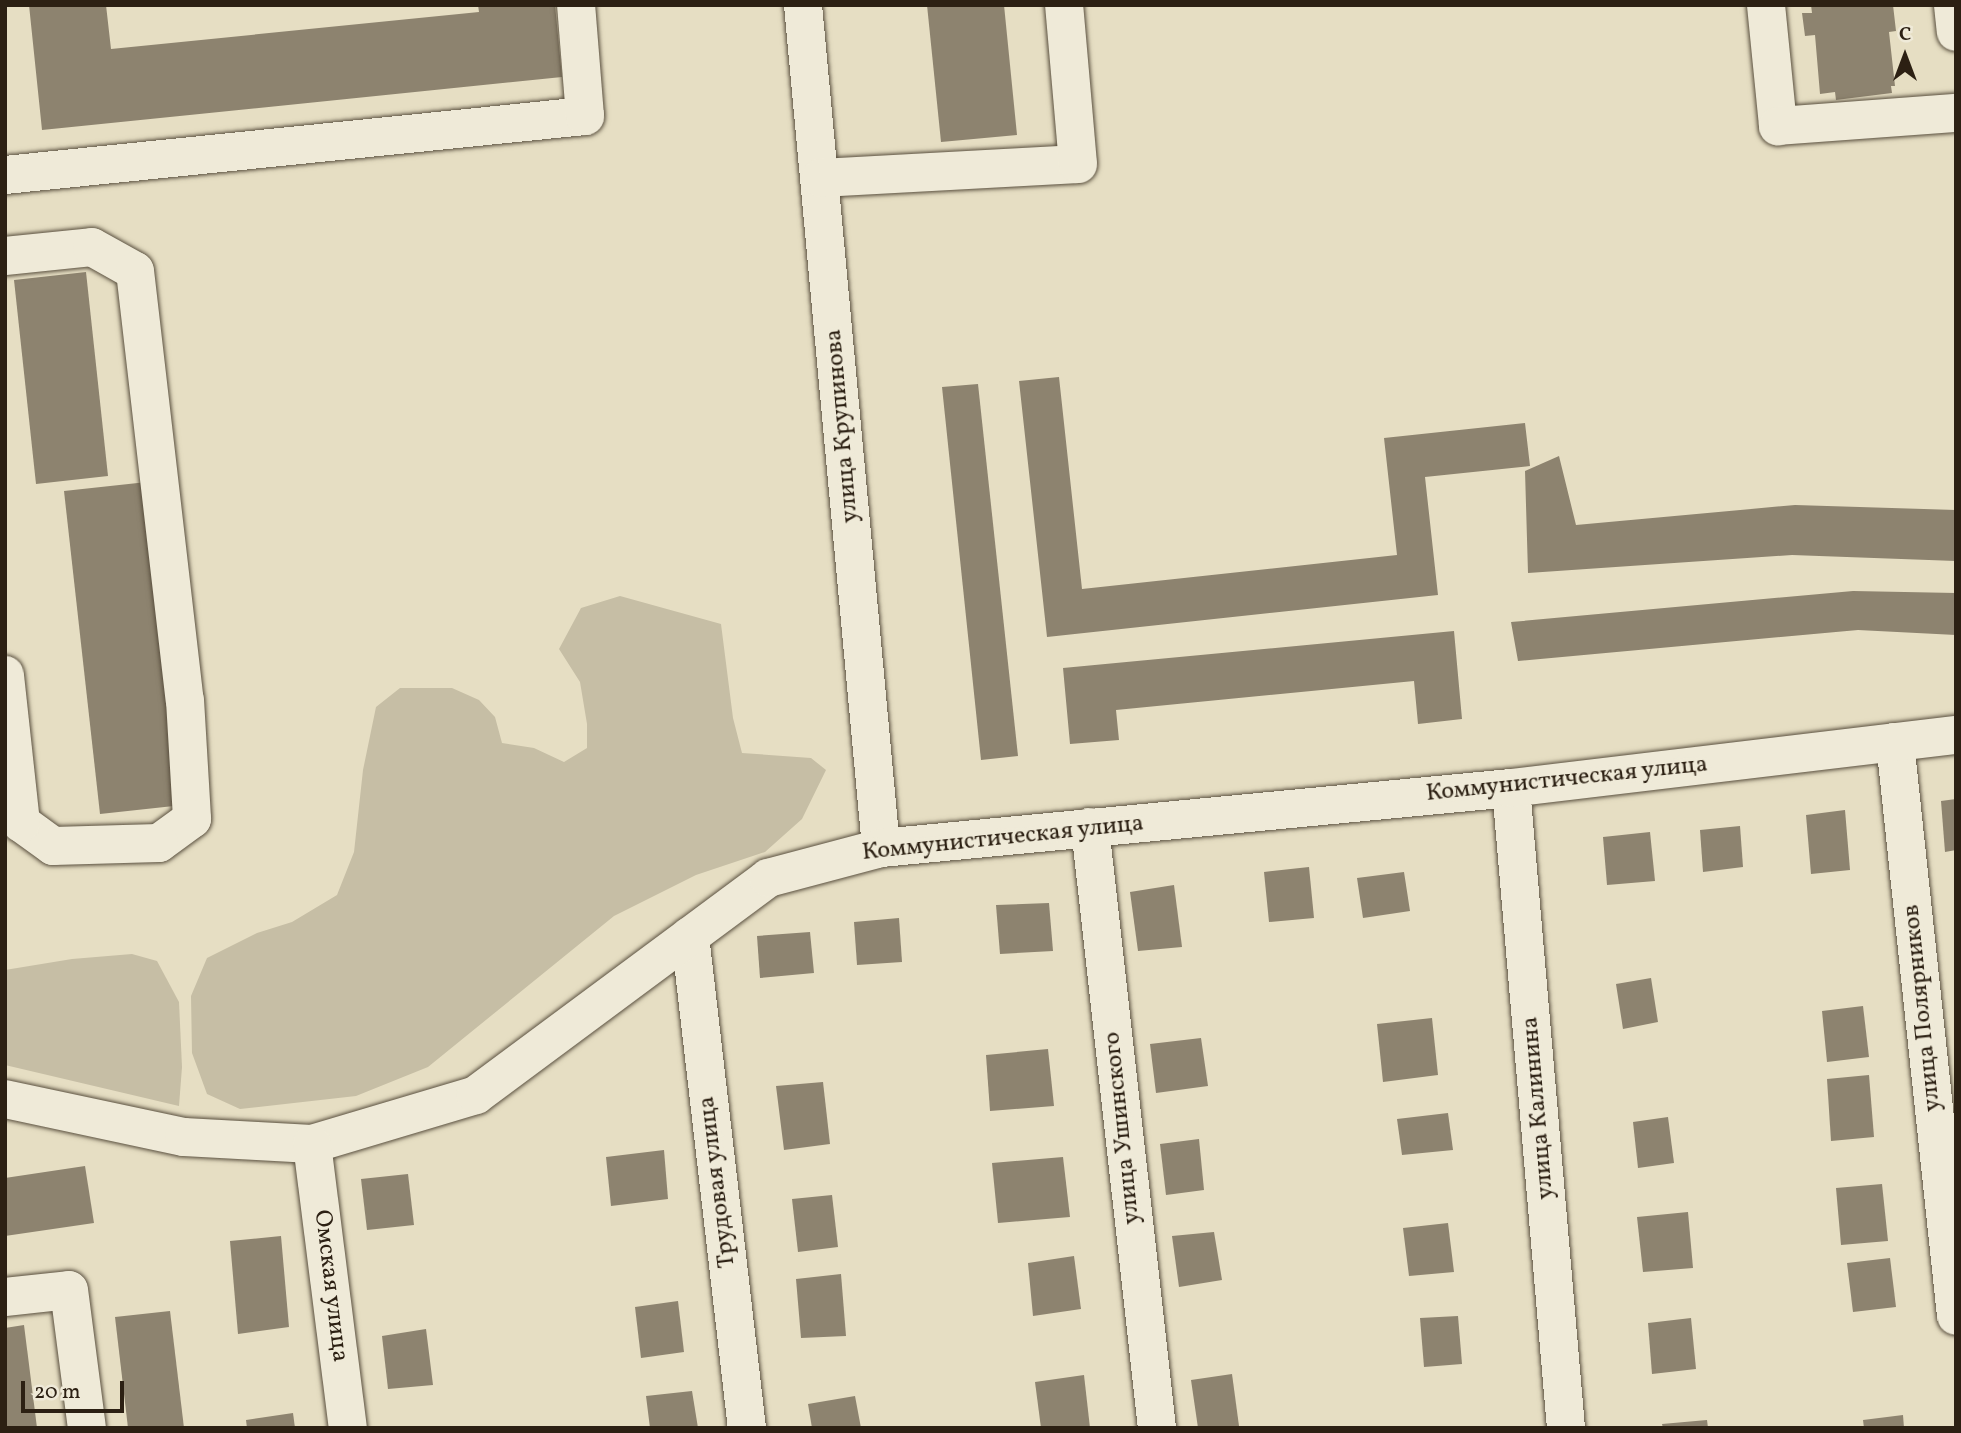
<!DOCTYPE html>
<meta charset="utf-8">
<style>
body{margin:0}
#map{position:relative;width:1961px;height:1433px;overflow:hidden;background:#e6dec3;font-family:Vollkorn,serif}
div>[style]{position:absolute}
.green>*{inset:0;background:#c6bea5}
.building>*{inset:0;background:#8d836f}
.roads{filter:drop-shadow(0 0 2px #5a503f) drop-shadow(0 0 2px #5a503f)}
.minor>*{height:38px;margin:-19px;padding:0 19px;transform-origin:19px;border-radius:19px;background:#efead8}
span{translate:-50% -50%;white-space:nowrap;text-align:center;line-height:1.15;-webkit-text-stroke:7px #efead8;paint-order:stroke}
.street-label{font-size:24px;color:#2c2013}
.frame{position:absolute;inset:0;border:7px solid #2c2013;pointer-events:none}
.north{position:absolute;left:1870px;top:21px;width:70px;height:70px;-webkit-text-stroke:5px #efead8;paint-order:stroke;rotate:0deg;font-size:19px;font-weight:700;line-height:28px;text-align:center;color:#2c2013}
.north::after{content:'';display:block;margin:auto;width:24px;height:32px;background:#2c2013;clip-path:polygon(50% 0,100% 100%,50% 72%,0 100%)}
.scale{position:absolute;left:21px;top:1381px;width:103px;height:32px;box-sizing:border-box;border:4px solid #2c2013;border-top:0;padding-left:9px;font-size:21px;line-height:24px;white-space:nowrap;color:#2c2013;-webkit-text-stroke:5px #efead8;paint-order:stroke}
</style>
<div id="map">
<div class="green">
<div style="clip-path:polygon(620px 596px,721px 624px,733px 718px,742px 753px,811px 758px,826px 770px,802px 819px,765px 852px,696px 875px,614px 916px,428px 1067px,356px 1096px,240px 1109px,207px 1094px,192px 1053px,191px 996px,207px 958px,257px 933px,292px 922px,337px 895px,354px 852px,363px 770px,376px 707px,400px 688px,452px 688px,479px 700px,495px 717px,502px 743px,534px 748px,564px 762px,587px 748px,587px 724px,580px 682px,559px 649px,581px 608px)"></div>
<div style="clip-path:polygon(132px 954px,157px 961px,179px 1002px,182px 1067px,179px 1106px,5px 1065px,5px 970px,72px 959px)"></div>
</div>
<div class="building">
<div style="clip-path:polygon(29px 5px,106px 5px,111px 49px,479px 12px,478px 5px,555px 5px,562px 77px,42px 130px)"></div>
<div style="clip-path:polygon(927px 5px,1004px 5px,1017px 135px,941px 142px)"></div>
<div style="clip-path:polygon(1811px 5px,1893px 5px,1896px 31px,1889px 32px,1895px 86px,1891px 86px,1892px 93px,1836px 100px,1835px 92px,1820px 94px,1815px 35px,1805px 36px,1802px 13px,1812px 13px)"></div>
<div style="clip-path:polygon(86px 272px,108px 476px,36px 484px,14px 280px)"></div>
<div style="clip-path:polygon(1059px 377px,1082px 589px,1397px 555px,1384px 438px,1525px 423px,1530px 466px,1425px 477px,1438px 595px,1047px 637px,1019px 381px)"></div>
<div style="clip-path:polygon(978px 384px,1018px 756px,981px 760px,942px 387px)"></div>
<div style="clip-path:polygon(1559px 456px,1576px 525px,1795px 505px,1956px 510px,1956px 561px,1792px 555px,1528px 573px,1525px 471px)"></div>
<div style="clip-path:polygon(147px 482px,183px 805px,100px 814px,64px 491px)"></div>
<div style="clip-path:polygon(1853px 591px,1956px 593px,1956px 635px,1858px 630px,1518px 661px,1511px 622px)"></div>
<div style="clip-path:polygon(1454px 631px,1462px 719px,1418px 724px,1414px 681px,1116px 710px,1119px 740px,1070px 744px,1063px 668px)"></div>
<div style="clip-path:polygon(1956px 799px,1956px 850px,1945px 852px,1941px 801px)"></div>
<div style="clip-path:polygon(1845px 810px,1850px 870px,1811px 874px,1806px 815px)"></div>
<div style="clip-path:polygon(1740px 826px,1743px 867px,1703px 872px,1700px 830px)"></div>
<div style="clip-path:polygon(1650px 832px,1655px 881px,1607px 885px,1603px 837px)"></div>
<div style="clip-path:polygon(1309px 867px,1314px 918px,1269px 922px,1264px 872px)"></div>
<div style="clip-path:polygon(1404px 872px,1410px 911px,1363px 918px,1357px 878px)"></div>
<div style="clip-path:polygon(1174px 885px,1182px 947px,1138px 951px,1130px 892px)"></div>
<div style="clip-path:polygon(1049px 903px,1053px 951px,1000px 954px,996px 905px)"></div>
<div style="clip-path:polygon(899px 918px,902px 962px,857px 965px,854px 922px)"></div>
<div style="clip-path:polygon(810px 932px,814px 973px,760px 978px,757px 936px)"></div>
<div style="clip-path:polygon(1651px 978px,1658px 1022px,1623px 1029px,1616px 984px)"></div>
<div style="clip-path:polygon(1863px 1006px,1869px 1057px,1827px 1062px,1822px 1011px)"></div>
<div style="clip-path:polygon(1432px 1018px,1438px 1075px,1383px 1082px,1377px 1024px)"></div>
<div style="clip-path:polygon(1201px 1038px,1208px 1086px,1156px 1093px,1150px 1044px)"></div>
<div style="clip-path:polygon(1048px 1049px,1054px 1106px,990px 1111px,986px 1055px)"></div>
<div style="clip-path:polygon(1869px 1075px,1874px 1137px,1831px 1141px,1827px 1079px)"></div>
<div style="clip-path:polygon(823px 1082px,830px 1144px,784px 1150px,776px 1086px)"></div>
<div style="clip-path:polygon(1448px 1113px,1453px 1150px,1402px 1155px,1397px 1119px)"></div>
<div style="clip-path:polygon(1668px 1117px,1674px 1163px,1638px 1168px,1633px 1122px)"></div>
<div style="clip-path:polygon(1199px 1139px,1204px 1190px,1166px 1195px,1160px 1144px)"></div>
<div style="clip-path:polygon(664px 1150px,668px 1199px,611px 1206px,606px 1157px)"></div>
<div style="clip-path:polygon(1063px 1157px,1070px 1217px,998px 1223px,992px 1163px)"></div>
<div style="clip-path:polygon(85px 1166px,94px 1223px,5px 1236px,5px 1178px)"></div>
<div style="clip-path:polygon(408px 1174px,414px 1225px,367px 1230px,361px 1179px)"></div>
<div style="clip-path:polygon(1882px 1184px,1888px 1241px,1841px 1245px,1836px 1188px)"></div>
<div style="clip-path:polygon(832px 1195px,838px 1247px,798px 1252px,792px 1199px)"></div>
<div style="clip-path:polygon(1688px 1212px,1693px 1268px,1643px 1272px,1637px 1217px)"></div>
<div style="clip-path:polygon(1448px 1223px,1454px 1272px,1409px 1276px,1403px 1228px)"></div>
<div style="clip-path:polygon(1214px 1232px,1222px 1280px,1179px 1287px,1172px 1236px)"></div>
<div style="clip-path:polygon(281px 1236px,289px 1327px,238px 1334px,230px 1241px)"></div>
<div style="clip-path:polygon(1074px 1256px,1081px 1309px,1033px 1316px,1028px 1263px)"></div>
<div style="clip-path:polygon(1890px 1258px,1896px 1307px,1853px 1312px,1847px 1263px)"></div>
<div style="clip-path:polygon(841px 1274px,846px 1336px,801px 1338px,796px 1279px)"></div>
<div style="clip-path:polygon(678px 1301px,684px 1352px,641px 1358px,635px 1307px)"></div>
<div style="clip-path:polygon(170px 1311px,184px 1428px,128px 1428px,115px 1317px)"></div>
<div style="clip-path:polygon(1458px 1316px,1462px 1364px,1424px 1367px,1420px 1318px)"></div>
<div style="clip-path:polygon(1691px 1318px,1696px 1369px,1652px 1374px,1648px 1323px)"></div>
<div style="clip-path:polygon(24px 1325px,37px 1428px,5px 1428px,5px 1328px)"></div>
<div style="clip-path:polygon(426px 1329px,433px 1385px,388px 1389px,382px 1336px)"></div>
<div style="clip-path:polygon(1232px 1374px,1239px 1426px,1198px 1428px,1191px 1380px)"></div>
<div style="clip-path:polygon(1084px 1375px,1090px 1428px,1041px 1428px,1035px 1382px)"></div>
<div style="clip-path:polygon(692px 1391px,698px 1428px,650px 1428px,646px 1396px)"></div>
<div style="clip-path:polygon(855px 1396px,861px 1428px,812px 1428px,808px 1404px)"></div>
<div style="clip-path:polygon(293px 1413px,295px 1428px,247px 1428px,246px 1420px)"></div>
<div style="clip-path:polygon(1903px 1415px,1904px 1428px,1864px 1428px,1863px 1420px)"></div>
<div style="clip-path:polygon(1707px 1420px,1708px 1428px,1663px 1428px,1662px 1424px)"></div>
</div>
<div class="roads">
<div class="minor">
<div style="left:803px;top:5px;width:847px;rotate:84.71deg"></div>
<div style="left:1766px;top:5px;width:122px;rotate:84.3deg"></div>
<div style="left:1778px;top:126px;width:178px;rotate:-4.2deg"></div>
<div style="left:1953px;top:5px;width:27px;rotate:84deg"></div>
<div style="left:5px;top:175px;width:583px;rotate:-5.81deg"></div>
<div style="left:585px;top:116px;width:111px;rotate:-94.6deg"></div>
<div style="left:821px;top:178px;width:257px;rotate:-3.1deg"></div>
<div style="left:1078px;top:164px;width:160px;rotate:-95deg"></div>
<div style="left:5px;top:256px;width:87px;rotate:-5.9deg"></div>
<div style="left:92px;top:247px;width:49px;rotate:29.2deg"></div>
<div style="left:135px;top:271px;width:432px;rotate:83.4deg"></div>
<div style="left:185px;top:700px;width:119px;rotate:86.6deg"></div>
<div style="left:192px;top:819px;width:41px;rotate:144deg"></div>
<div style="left:159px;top:843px;width:106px;rotate:178.4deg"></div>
<div style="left:53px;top:846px;width:39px;rotate:-144deg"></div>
<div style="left:21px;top:823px;width:149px;rotate:-96.2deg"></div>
<div style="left:1895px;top:742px;width:577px;rotate:83.93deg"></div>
<div style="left:1511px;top:788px;width:642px;rotate:85.09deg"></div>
<div style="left:1090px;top:827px;width:605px;rotate:83.64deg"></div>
<div style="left:690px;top:936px;width:495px;rotate:83.4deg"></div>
<div style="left:5px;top:1099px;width:183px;rotate:12deg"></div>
<div style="left:184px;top:1137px;width:128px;rotate:3.1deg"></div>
<div style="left:312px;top:1144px;width:171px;rotate:-16.6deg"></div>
<div style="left:476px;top:1095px;width:364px;rotate:-36.6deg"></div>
<div style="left:768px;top:878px;width:117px;rotate:-14.9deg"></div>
<div style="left:881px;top:848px;width:633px;rotate:-5.44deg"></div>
<div style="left:1511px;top:788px;width:448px;rotate:-6.8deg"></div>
<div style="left:312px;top:1144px;width:286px;rotate:82.8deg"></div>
<div style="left:5px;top:1297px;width:64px;rotate:-6.2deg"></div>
<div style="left:69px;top:1290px;width:139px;rotate:82.6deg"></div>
</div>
</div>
<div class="street-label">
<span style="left:843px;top:426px;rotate:-95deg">улица Крупинова</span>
<span style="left:1567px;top:780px;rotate:-6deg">Коммунистическая улица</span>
<span style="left:1003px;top:839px;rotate:-6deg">Коммунистическая улица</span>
<span style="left:1923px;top:1008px;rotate:-96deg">улица Полярников</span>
<span style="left:1539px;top:1108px;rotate:-95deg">улица Калинина</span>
<span style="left:1123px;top:1128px;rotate:-96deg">улица Ушинского</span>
<span style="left:718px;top:1182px;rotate:-97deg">Трудовая улица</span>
<span style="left:330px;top:1286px;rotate:83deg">Омская улица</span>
</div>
<div class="frame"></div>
<div class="north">С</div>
<div class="scale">20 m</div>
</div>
